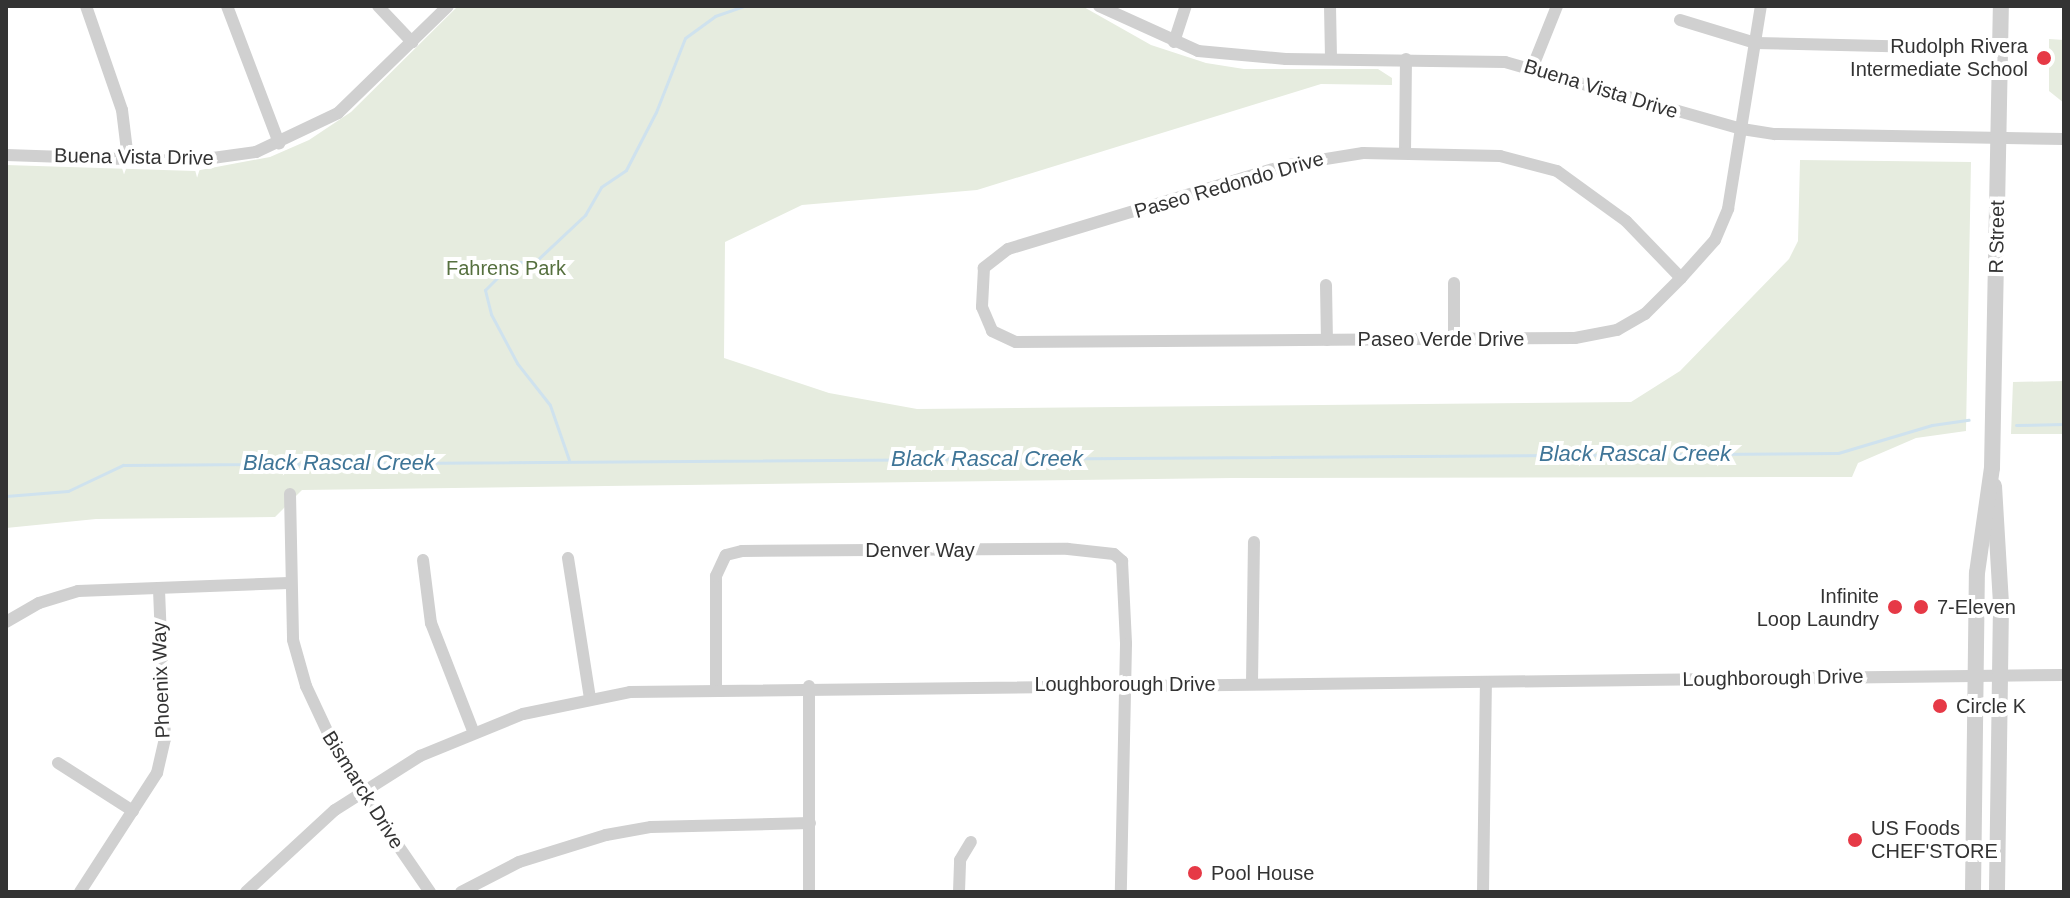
<!DOCTYPE html>
<style>
body{margin:0}
#map{position:relative;width:2070px;height:898px;overflow:hidden;background:#fff;font-family:Helvetica,sans-serif}
div>[style]{position:absolute}
.green>*{inset:0;background:#e6ecdf}
.stream>*{height:3px;margin:-1.5px;padding:0 1.5px;transform-origin:1.5px;border-radius:1.5px;background:#cfe2ee}
.minor>*{height:12px;margin:-6px;padding:0 6px;transform-origin:6px;border-radius:6px;background:#d0d0d0}
.tertiary>*{height:16px;margin:-8px;padding:0 8px;transform-origin:8px;border-radius:8px;background:#d0d0d0}
.dots>*{width:22px;height:22px;translate:-50% -50%;box-sizing:border-box;border:4px solid #fff;border-radius:50%}
span{translate:-50% -50%;white-space:nowrap;text-align:center;line-height:1.15;-webkit-text-stroke:8px #fff;paint-order:stroke}
.poi-label{font-size:20px;color:#333}
.right{translate:-100% -50%;text-align:right}
.left{translate:0 -50%;text-align:left}
.street-label{font-size:20px;color:#333}
.park-label{font-size:20px;color:#56703f}
.water-label{font-size:22px;color:#3f7597;font-style:italic}
.frame{position:absolute;inset:0;border:8px solid #333;pointer-events:none}
</style>
<div id="map">
<div class="green">
<div style="clip-path:polygon(458px 6px,1082px 6px,1151px 45px,1206px 63px,1244px 69px,1378px 69px,1392px 78px,1392px 85px,1321px 84px,977px 190px,802px 205px,725px 242px,724px 358px,829px 393px,917px 409px,1631px 402px,1680px 371px,1789px 259px,1798px 241px,1800px 160px,1971px 162px,1966px 431px,1916px 438px,1858px 463px,1852px 477px,1233px 478px,302px 490px,275px 517px,96px 519px,6px 528px,6px 165px,195px 171px,270px 157px,309px 140px,351px 112px)"></div>
<div style="clip-path:polygon(2049px 39px,2064px 40px,2064px 103px,2049px 91px)"></div>
<div style="clip-path:polygon(2064px 381px,2064px 434px,2011px 434px,2013px 382px)"></div>
</div>
<div class="stream">
<div style="left:2016px;top:425px;width:48px;rotate:-1.2deg"></div>
<div style="left:569px;top:460px;width:58px;rotate:-109.1deg"></div>
<div style="left:550px;top:405px;width:53px;rotate:-128.2deg"></div>
<div style="left:517px;top:363px;width:55px;rotate:-118deg"></div>
<div style="left:491px;top:314px;width:25px;rotate:-104deg"></div>
<div style="left:485px;top:290px;width:40px;rotate:-45deg"></div>
<div style="left:513px;top:262px;width:22px"></div>
<div style="left:535px;top:262px;width:69px;rotate:-43.2deg"></div>
<div style="left:585px;top:215px;width:32px;rotate:-60deg"></div>
<div style="left:601px;top:187px;width:30px;rotate:-34deg"></div>
<div style="left:626px;top:170px;width:65px;rotate:-62.7deg"></div>
<div style="left:656px;top:112px;width:79px;rotate:-68.6deg"></div>
<div style="left:685px;top:38px;width:37px;rotate:-36deg"></div>
<div style="left:715px;top:16px;width:31px;rotate:-19deg"></div>
<div style="left:6px;top:496px;width:62px;rotate:-4.6deg"></div>
<div style="left:68px;top:491px;width:61px;rotate:-25.3deg"></div>
<div style="left:123px;top:465px;width:1715px;rotate:-0.4deg"></div>
<div style="left:1838px;top:453px;width:98px;rotate:-16.6deg"></div>
<div style="left:1932px;top:425px;width:37px;rotate:-8deg"></div>
</div>
<div class="minor">
<div style="left:86px;top:6px;width:110px;rotate:70.9deg"></div>
<div style="left:122px;top:110px;width:49px;rotate:83deg"></div>
<div style="left:227px;top:6px;width:147px;rotate:69.2deg"></div>
<div style="left:378px;top:6px;width:50px;rotate:46.6deg"></div>
<div style="left:1099px;top:6px;width:109px;rotate:24.4deg"></div>
<div style="left:1198px;top:51px;width:88px;rotate:5.2deg"></div>
<div style="left:1286px;top:59px;width:219px;rotate:0.8deg"></div>
<div style="left:1505px;top:62px;width:246px;rotate:15.8deg"></div>
<div style="left:1742px;top:129px;width:33px;rotate:9deg"></div>
<div style="left:1775px;top:134px;width:289px;rotate:1deg"></div>
<div style="left:1330px;top:6px;width:53px;rotate:88.9deg"></div>
<div style="left:1680px;top:20px;width:78px;rotate:17deg"></div>
<div style="left:1755px;top:43px;width:199px;rotate:1.4deg"></div>
<div style="left:1174px;top:42px;width:38px;rotate:-72deg"></div>
<div style="left:1533px;top:66px;width:65px;rotate:-68.2deg"></div>
<div style="left:1405px;top:153px;width:94px;rotate:-89.4deg"></div>
<div style="left:6px;top:155px;width:185px;rotate:1.9deg"></div>
<div style="left:191px;top:161px;width:66px;rotate:-7.9deg"></div>
<div style="left:256px;top:152px;width:91px;rotate:-25.4deg"></div>
<div style="left:338px;top:113px;width:153px;rotate:-44.2deg"></div>
<div style="left:1681px;top:278px;width:79px;rotate:-134deg"></div>
<div style="left:1626px;top:221px;width:85px;rotate:-144.1deg"></div>
<div style="left:1557px;top:171px;width:59px;rotate:-165.3deg"></div>
<div style="left:1500px;top:156px;width:137px;rotate:-178.7deg"></div>
<div style="left:1363px;top:153px;width:81px;rotate:170.8deg"></div>
<div style="left:1283px;top:166px;width:287px;rotate:163.2deg"></div>
<div style="left:1008px;top:249px;width:31px;rotate:142deg"></div>
<div style="left:984px;top:268px;width:39px;rotate:93deg"></div>
<div style="left:982px;top:307px;width:26px;rotate:67deg"></div>
<div style="left:992px;top:331px;width:26px;rotate:25deg"></div>
<div style="left:1016px;top:342px;width:559px;rotate:-0.41deg"></div>
<div style="left:1575px;top:338px;width:43px;rotate:-10.8deg"></div>
<div style="left:1617px;top:330px;width:32px;rotate:-30deg"></div>
<div style="left:1645px;top:314px;width:51px;rotate:-45deg"></div>
<div style="left:1681px;top:278px;width:51px;rotate:-48.2deg"></div>
<div style="left:1715px;top:240px;width:34px;rotate:-67deg"></div>
<div style="left:1728px;top:209px;width:206px;rotate:-80.8deg"></div>
<div style="left:1454px;top:283px;width:55px;rotate:90deg"></div>
<div style="left:1326px;top:285px;width:55px;rotate:89deg"></div>
<div style="left:290px;top:494px;width:146px;rotate:88.8deg"></div>
<div style="left:293px;top:640px;width:48px;rotate:74.2deg"></div>
<div style="left:306px;top:686px;width:89px;rotate:64.9deg"></div>
<div style="left:344px;top:767px;width:152px;rotate:55.5deg"></div>
<div style="left:568px;top:558px;width:142px;rotate:81.1deg"></div>
<div style="left:423px;top:560px;width:64px;rotate:82.8deg"></div>
<div style="left:431px;top:623px;width:116px;rotate:68.7deg"></div>
<div style="left:6px;top:622px;width:38px;rotate:-30deg"></div>
<div style="left:39px;top:603px;width:41px;rotate:-17.1deg"></div>
<div style="left:78px;top:591px;width:211px;rotate:-2.2deg"></div>
<div style="left:1252px;top:683px;width:141px;rotate:-89.2deg"></div>
<div style="left:716px;top:687px;width:111px;rotate:-90deg"></div>
<div style="left:716px;top:576px;width:23px;rotate:-65deg"></div>
<div style="left:726px;top:555px;width:16px;rotate:-14deg"></div>
<div style="left:742px;top:551px;width:326px;rotate:-0.4deg"></div>
<div style="left:1068px;top:549px;width:46px;rotate:6.2deg"></div>
<div style="left:1114px;top:554px;width:11px;rotate:41deg"></div>
<div style="left:1122px;top:561px;width:83px;rotate:87.2deg"></div>
<div style="left:1126px;top:644px;width:248px;rotate:91.2deg"></div>
<div style="left:58px;top:763px;width:89px;rotate:32.6deg"></div>
<div style="left:80px;top:892px;width:142px;rotate:-57.1deg"></div>
<div style="left:157px;top:773px;width:35px;rotate:-77deg"></div>
<div style="left:165px;top:739px;width:151px;rotate:-92.3deg"></div>
<div style="left:246px;top:892px;width:121px;rotate:-42.7deg"></div>
<div style="left:335px;top:810px;width:101px;rotate:-32.4deg"></div>
<div style="left:420px;top:756px;width:111px;rotate:-22.2deg"></div>
<div style="left:523px;top:714px;width:109px;rotate:-11.6deg"></div>
<div style="left:630px;top:692px;width:1434px;rotate:-0.68deg"></div>
<div style="left:461px;top:892px;width:65px;rotate:-27.3deg"></div>
<div style="left:519px;top:862px;width:91px;rotate:-17.2deg"></div>
<div style="left:606px;top:835px;width:46px;rotate:-10.1deg"></div>
<div style="left:651px;top:827px;width:159px;rotate:-1.4deg"></div>
<div style="left:809px;top:892px;width:206px;rotate:-90deg"></div>
<div style="left:959px;top:892px;width:32px;rotate:-88deg"></div>
<div style="left:960px;top:860px;width:21px;rotate:-59deg"></div>
<div style="left:1483px;top:892px;width:210px;rotate:-89.2deg"></div>
</div>
<div class="tertiary">
<div style="left:1994px;top:486px;width:118px;rotate:86.6deg"></div>
<div style="left:2001px;top:604px;width:288px;rotate:90.8deg"></div>
<div style="left:1973px;top:892px;width:319px;rotate:-89.3deg"></div>
<div style="left:1977px;top:573px;width:106px;rotate:-81.9deg"></div>
<div style="left:1992px;top:468px;width:462px;rotate:-88.9deg"></div>
</div>
<div class="dots">
<div style="left:2044px;top:58px;background:#e63946"></div>
<div style="left:1895px;top:607px;background:#e63946"></div>
<div style="left:1921px;top:607px;background:#e63946"></div>
<div style="left:1940px;top:706px;background:#e63946"></div>
<div style="left:1855px;top:840px;background:#e63946"></div>
<div style="left:1195px;top:873px;background:#e63946"></div>
</div>
<div class="poi-label">
<span class="right" style="left:2028px;top:58px">Rudolph Rivera<br>Intermediate School</span>
<span class="right" style="left:1879px;top:608px">Infinite<br>Loop Laundry</span>
<span class="left" style="left:1937px;top:607px">7-Eleven</span>
<span class="left" style="left:1956px;top:706px">Circle K</span>
<span class="left" style="left:1871px;top:840px">US Foods<br>CHEF'STORE</span>
<span class="left" style="left:1211px;top:873px">Pool House</span>
</div>
<div class="street-label">
<span style="left:1601px;top:89px;rotate:17deg">Buena Vista Drive</span>
<span style="left:134px;top:157px;rotate:1deg">Buena Vista Drive</span>
<span style="left:1229px;top:185px;rotate:-16deg">Paseo Redondo Drive</span>
<span style="left:1997px;top:237px;rotate:-89deg">R Street</span>
<span style="left:1441px;top:339px">Paseo Verde Drive</span>
<span style="left:920px;top:550px">Denver Way</span>
<span style="left:1773px;top:678px;rotate:-1deg">Loughborough Drive</span>
<span style="left:161px;top:680px;rotate:-92deg">Phoenix Way</span>
<span style="left:1125px;top:684px">Loughborough Drive</span>
<span style="left:363px;top:790px;rotate:58deg">Bismarck Drive</span>
</div>
<div class="park-label">
<span style="left:506px;top:268px">Fahrens Park</span>
</div>
<div class="water-label">
<span style="left:1635px;top:454px">Black Rascal Creek</span>
<span style="left:987px;top:459px">Black Rascal Creek</span>
<span style="left:339px;top:463px">Black Rascal Creek</span>
</div>
<div class="frame"></div>
</div>
